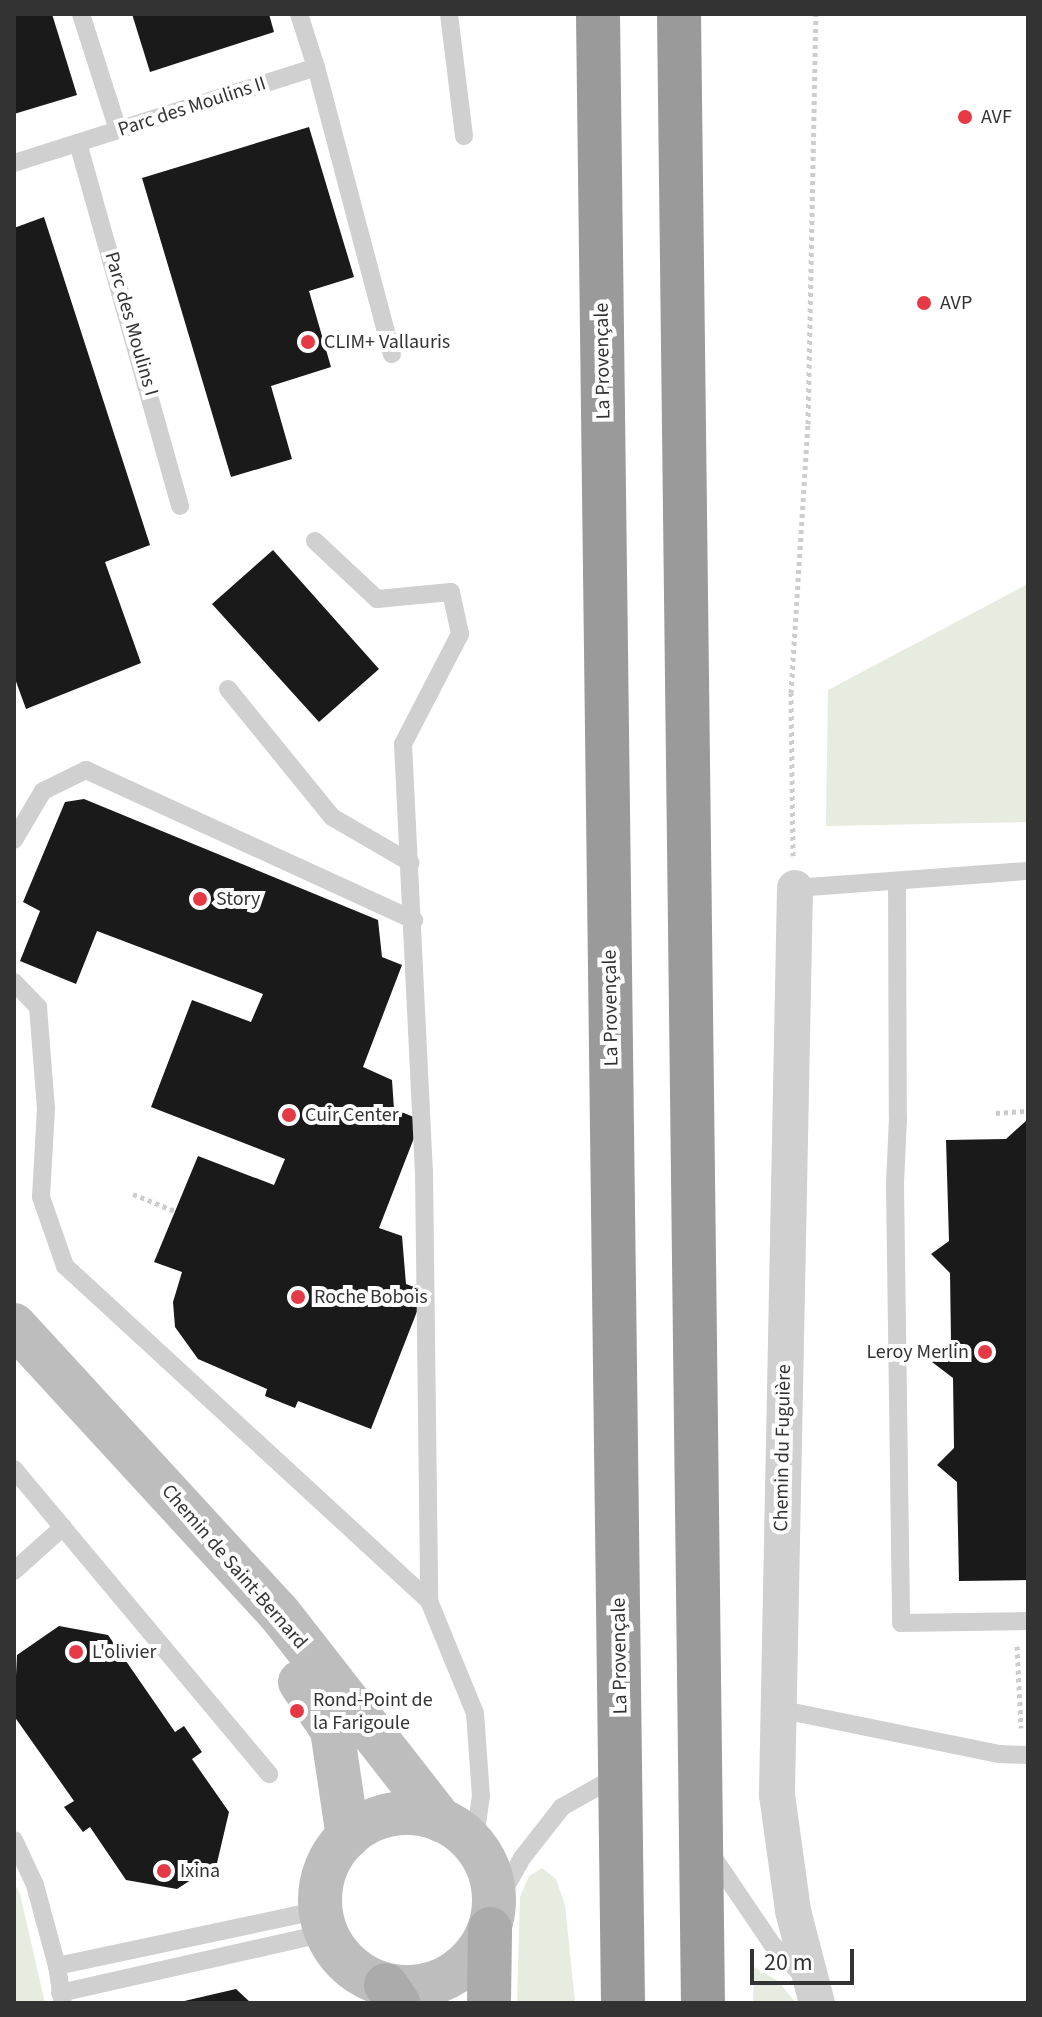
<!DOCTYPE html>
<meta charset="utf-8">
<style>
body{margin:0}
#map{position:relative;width:1042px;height:2017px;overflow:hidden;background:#fff;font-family:"Source Sans 3",sans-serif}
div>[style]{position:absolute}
.green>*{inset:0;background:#e6ecdf}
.building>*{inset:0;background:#1a1a1a}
.path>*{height:5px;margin-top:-2.5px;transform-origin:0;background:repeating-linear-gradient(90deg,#cdcdcd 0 4px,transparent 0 8px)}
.lane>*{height:18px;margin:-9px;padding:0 9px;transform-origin:9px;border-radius:9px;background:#d0d0d0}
.street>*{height:36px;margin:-18px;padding:0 18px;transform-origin:18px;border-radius:18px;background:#d0d0d0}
.secondary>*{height:44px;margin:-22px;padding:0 22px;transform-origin:22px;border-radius:22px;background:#bdbdbd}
.secondary>.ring{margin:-22px;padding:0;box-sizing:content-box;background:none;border:44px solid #bdbdbd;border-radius:50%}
.primary>*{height:44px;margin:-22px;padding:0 22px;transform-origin:22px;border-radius:22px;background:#ababab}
.highway>*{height:44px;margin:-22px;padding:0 22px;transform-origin:22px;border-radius:22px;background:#9a9a9a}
.dots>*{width:22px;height:22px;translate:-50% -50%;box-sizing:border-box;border:4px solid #fff;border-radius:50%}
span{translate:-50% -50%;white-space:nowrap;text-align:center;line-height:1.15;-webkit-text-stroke:8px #fff;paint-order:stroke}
.street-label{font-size:20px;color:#333}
.poi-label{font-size:20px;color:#333}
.left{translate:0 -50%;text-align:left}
.right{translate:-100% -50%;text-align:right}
.frame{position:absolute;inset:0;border:16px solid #333;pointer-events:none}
.scale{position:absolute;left:750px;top:1949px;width:104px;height:36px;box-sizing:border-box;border:4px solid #333;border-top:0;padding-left:10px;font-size:24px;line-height:28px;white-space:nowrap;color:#333;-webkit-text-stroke:6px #fff;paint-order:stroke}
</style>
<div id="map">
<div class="green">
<div style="clip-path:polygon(1028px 584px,1028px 822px,826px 826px,828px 690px)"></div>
<div style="clip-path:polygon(542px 1868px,556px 1879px,565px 1905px,575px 2003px,517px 2003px,520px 1897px,529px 1876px)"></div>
<div style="clip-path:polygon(14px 1883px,20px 1894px,45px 2003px,14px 2003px)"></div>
<div style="clip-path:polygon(754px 1967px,778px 1981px,796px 2003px,753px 2003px)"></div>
</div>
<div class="building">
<div style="clip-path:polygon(14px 14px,52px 14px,77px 95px,14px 114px)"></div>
<div style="clip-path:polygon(132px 14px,269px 14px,274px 32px,150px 72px)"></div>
<div style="clip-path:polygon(309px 127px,354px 277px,309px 291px,331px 367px,271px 386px,292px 459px,231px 477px,142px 178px)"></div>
<div style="clip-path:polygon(44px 217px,150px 545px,105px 562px,141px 663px,26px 709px,14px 676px,14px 228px)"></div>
<div style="clip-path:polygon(273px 550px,379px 669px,319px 722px,212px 604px)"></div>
<div style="clip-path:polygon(84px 799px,378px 920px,382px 957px,402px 965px,363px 1067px,392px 1080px,394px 1109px,421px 1120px,379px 1228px,402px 1236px,406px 1284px,425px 1291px,371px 1429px,298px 1401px,295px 1408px,265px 1396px,267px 1389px,198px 1359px,175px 1327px,173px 1302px,182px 1272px,154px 1262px,198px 1156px,274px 1185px,285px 1159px,151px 1107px,192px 1000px,251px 1022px,263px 994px,97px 931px,76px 984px,20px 961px,40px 911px,23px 902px,65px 802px)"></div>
<div style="clip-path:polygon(1028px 1119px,1028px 1580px,959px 1581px,957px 1482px,937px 1465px,954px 1448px,953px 1378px,932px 1362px,951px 1341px,950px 1273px,931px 1254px,949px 1241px,946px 1140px,1006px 1139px)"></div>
<div style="clip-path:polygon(59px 1626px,108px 1635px,175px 1732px,184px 1726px,202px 1752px,192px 1759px,229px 1812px,217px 1863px,177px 1889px,126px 1880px,90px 1827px,83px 1832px,64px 1807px,74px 1801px,14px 1716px,17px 1655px)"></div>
<div style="clip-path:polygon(236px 1989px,251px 2003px,180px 2003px,180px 2002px)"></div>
</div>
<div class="path">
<div style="left:793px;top:856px;width:163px;rotate:-90.7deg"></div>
<div style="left:791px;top:693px;width:270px;rotate:-86.4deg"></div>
<div style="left:808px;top:424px;width:410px;rotate:-88.9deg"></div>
<div style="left:996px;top:1113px;width:32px;rotate:-4deg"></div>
<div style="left:133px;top:1194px;width:45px;rotate:22deg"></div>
<div style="left:1017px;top:1646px;width:82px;rotate:87.2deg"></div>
</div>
<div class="lane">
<div style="left:81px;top:14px;width:122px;rotate:72.3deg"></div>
<div style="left:449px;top:14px;width:123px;rotate:83deg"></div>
<div style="left:316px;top:67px;width:297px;rotate:75.2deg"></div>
<div style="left:78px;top:143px;width:377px;rotate:74.3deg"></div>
<div style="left:14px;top:163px;width:317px;rotate:-17.6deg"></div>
<div style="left:316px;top:67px;width:56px;rotate:-107.8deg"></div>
<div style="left:315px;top:541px;width:85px;rotate:43.1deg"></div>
<div style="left:377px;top:599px;width:74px;rotate:-5.4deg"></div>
<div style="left:451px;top:592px;width:43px;rotate:77.9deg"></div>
<div style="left:460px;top:634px;width:124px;rotate:117.4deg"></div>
<div style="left:403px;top:744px;width:428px;rotate:87.2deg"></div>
<div style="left:424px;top:1171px;width:430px;rotate:89.3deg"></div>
<div style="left:228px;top:689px;width:165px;rotate:50.9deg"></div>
<div style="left:332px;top:817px;width:91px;rotate:30.2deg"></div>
<div style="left:14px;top:840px;width:57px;rotate:-59.4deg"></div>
<div style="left:43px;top:791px;width:48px;rotate:-26deg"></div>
<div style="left:86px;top:770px;width:361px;rotate:24.6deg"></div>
<div style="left:897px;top:881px;width:237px;rotate:89.8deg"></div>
<div style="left:898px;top:1118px;width:67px;rotate:92.6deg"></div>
<div style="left:895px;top:1185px;width:438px;rotate:89.2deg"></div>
<div style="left:901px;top:1623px;width:127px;rotate:-0.9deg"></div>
<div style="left:795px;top:888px;width:234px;rotate:-4.2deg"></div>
<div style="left:14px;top:982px;width:35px;rotate:46deg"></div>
<div style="left:38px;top:1007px;width:101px;rotate:85.5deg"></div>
<div style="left:46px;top:1108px;width:89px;rotate:93.2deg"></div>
<div style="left:41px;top:1197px;width:73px;rotate:70.8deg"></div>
<div style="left:65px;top:1266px;width:495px;rotate:42.6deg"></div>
<div style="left:429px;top:1601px;width:121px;rotate:67.7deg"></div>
<div style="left:475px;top:1713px;width:83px;rotate:85.9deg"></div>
<div style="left:481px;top:1796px;width:49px;rotate:98.3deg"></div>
<div style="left:14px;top:1469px;width:398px;rotate:50.1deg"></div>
<div style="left:14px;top:1571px;width:66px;rotate:-41.9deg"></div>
<div style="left:778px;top:1709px;width:226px;rotate:11.5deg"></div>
<div style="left:999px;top:1754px;width:29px;rotate:2deg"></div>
<div style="left:14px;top:1840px;width:50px;rotate:65deg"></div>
<div style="left:35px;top:1885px;width:84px;rotate:74.8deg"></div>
<div style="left:57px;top:1966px;width:37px;rotate:81deg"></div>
<div style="left:711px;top:1854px;width:109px;rotate:55.9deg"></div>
<div style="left:772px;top:1944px;width:46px;rotate:45.9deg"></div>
<div style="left:495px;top:1906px;width:55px;rotate:-60.6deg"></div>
<div style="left:522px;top:1858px;width:65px;rotate:-51.9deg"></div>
<div style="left:562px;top:1807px;width:65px;rotate:-29.3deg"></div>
<div style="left:57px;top:1966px;width:270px;rotate:-12deg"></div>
<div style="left:60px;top:1993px;width:274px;rotate:-12.7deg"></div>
</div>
<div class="street">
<div style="left:795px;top:888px;width:907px;rotate:91.14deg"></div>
<div style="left:777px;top:1795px;width:117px;rotate:82.1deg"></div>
<div style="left:793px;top:1911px;width:95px;rotate:75.4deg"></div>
</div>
<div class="secondary">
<div style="left:14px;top:1325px;width:391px;rotate:47.4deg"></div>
<div style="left:279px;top:1613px;width:263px;rotate:52deg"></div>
<div style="left:300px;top:1682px;width:58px;rotate:56.3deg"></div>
<div style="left:332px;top:1730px;width:108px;rotate:81.5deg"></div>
<div class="ring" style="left:320px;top:1813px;width:130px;height:130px"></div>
</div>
<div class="primary">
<div style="left:386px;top:1985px;width:22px;rotate:56deg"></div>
<div style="left:489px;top:2003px;width:74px;rotate:-89.2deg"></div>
</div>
<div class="highway">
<div style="left:598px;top:14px;width:1989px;rotate:89.28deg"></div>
<div style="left:679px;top:14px;width:1989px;rotate:89.31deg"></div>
</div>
<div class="dots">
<div style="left:965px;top:117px;background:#e63946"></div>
<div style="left:924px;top:303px;background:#e63946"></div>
<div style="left:308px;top:342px;background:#e63946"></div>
<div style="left:200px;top:899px;background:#e63946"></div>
<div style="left:289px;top:1115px;background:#e63946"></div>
<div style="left:298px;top:1297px;background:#e63946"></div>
<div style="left:985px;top:1352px;background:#e63946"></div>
<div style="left:76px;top:1652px;background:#e63946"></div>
<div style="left:297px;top:1711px;background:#e63946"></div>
<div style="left:164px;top:1871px;background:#e63946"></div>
</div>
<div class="street-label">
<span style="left:192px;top:107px;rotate:-18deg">Parc des Moulins II</span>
<span style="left:131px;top:324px;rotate:74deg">Parc des Moulins I</span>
<span style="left:603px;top:361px;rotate:-91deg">La Provençale</span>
<span style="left:611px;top:1008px;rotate:-91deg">La Provençale</span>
<span style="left:783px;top:1448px;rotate:-89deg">Chemin du Fuguière</span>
<span style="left:234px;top:1567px;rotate:49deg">Chemin de Saint-Bernard</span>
<span style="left:620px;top:1656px;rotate:-91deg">La Provençale</span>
</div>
<div class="poi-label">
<span class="left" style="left:981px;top:117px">AVF</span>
<span class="left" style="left:940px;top:303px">AVP</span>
<span class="left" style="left:324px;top:342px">CLIM+ Vallauris</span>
<span class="left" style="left:216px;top:899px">Story</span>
<span class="left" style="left:305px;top:1115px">Cuir Center</span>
<span class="left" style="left:314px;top:1297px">Roche Bobois</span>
<span class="right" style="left:969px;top:1352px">Leroy Merlin</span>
<span class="left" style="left:92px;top:1652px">L'olivier</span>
<span class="left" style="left:313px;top:1712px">Rond-Point de<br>la Farigoule</span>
<span class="left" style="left:180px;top:1871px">Ixina</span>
</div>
<div class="frame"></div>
<div class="scale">20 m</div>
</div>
